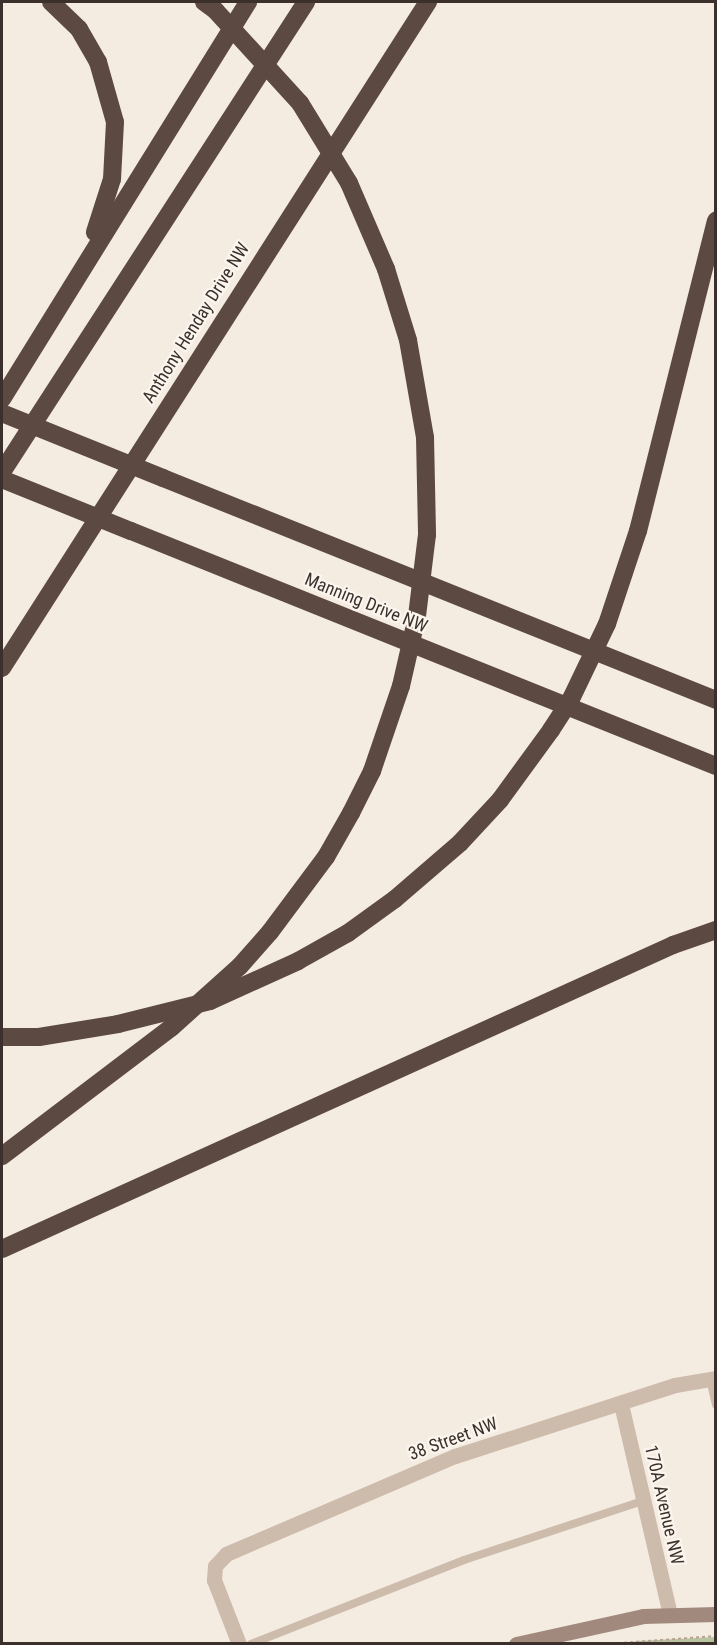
<!DOCTYPE html>
<style>
body{margin:0}
#map{position:relative;width:717px;height:1645px;overflow:hidden;background:#f4ebe1;font-family:"Roboto Condensed",sans-serif}
div>[style]{position:absolute}
.green>*{inset:0;background:#b8c4a0}
.path>*{height:2px;margin-top:-1px;transform-origin:0;background:repeating-linear-gradient(90deg,#b9a596 0 3px,transparent 0 6px)}
.lane>*{height:8px;margin:-4px;padding:0 4px;transform-origin:4px;border-radius:4px;background:#cdbbac}
.street>*{height:15px;margin:-7.5px;padding:0 7.5px;transform-origin:7.5px;border-radius:7.5px;background:#cdbbac}
.secondary>*{height:15px;margin:-7.5px;padding:0 7.5px;transform-origin:7.5px;border-radius:7.5px;background:#a18a7d}
.highway>*{height:18px;margin:-9px;padding:0 9px;transform-origin:9px;border-radius:9px;background:#5c4a42}
.highway-bridge>*{height:18px;margin:-9px;padding:0 9px;transform-origin:9px;border-radius:9px;background:#5c4a42}
span{translate:-50% -50%;white-space:nowrap;text-align:center;line-height:1.15;-webkit-text-stroke:4.5px #fbf5ee;paint-order:stroke}
.street-label{font-size:18px;color:#3b302b}
.frame{position:absolute;inset:0;border:3px solid #3b302b;pointer-events:none}
</style>
<div id="map">
<div class="green">
<div style="clip-path:polygon(715px 1637px,715px 1643px,625px 1643px,638px 1641px)"></div>
</div>
<div class="path">
<div style="left:606px;top:1644px;width:110px;rotate:-4.2deg"></div>
</div>
<div class="lane">
<div style="left:710px;top:1379px;width:26px;rotate:77deg"></div>
<div style="left:251px;top:1644px;width:229px;rotate:-21.5deg"></div>
<div style="left:464px;top:1560px;width:188px;rotate:-18.3deg"></div>
</div>
<div class="street">
<div style="left:621px;top:1404px;width:216px;rotate:76.9deg"></div>
<div style="left:239px;top:1644px;width:69px;rotate:-111.3deg"></div>
<div style="left:214px;top:1580px;width:14px;rotate:-86deg"></div>
<div style="left:215px;top:1566px;width:16px;rotate:-47deg"></div>
<div style="left:226px;top:1554px;width:249px;rotate:-23.2deg"></div>
<div style="left:455px;top:1456px;width:231px;rotate:-17.9deg"></div>
<div style="left:675px;top:1385px;width:42px;rotate:-9.7deg"></div>
</div>
<div class="secondary">
<div style="left:516px;top:1644px;width:130px;rotate:-12.4deg"></div>
<div style="left:643px;top:1616px;width:73px;rotate:-1.6deg"></div>
</div>
<div class="highway">
<div style="left:51px;top:2px;width:39px;rotate:44deg"></div>
<div style="left:79px;top:29px;width:38px;rotate:60deg"></div>
<div style="left:98px;top:62px;width:62px;rotate:74.2deg"></div>
<div style="left:115px;top:122px;width:57px;rotate:93deg"></div>
<div style="left:112px;top:179px;width:56px;rotate:107.8deg"></div>
<div style="left:204px;top:2px;width:14px;rotate:36deg"></div>
<div style="left:349px;top:183px;width:94px;rotate:66.7deg"></div>
<div style="left:386px;top:269px;width:74px;rotate:72.8deg"></div>
<div style="left:408px;top:340px;width:98px;rotate:80.1deg"></div>
<div style="left:425px;top:437px;width:98px;rotate:88.8deg"></div>
<div style="left:2px;top:399px;width:467px;rotate:-58.2deg"></div>
<div style="left:2px;top:472px;width:560px;rotate:-57.1deg"></div>
<div style="left:163px;top:478px;width:596px;rotate:21.87deg"></div>
<div style="left:131px;top:531px;width:630px;rotate:21.89deg"></div>
<div style="left:607px;top:624px;width:98px;rotate:-71.6deg"></div>
<div style="left:638px;top:531px;width:320px;rotate:-75.9deg"></div>
<div style="left:2px;top:668px;width:791px;rotate:-57.4deg"></div>
<div style="left:298px;top:961px;width:57px;rotate:-29.2deg"></div>
<div style="left:348px;top:933px;width:58px;rotate:-35.9deg"></div>
<div style="left:395px;top:899px;width:86px;rotate:-40.7deg"></div>
<div style="left:460px;top:843px;width:59px;rotate:-47.1deg"></div>
<div style="left:500px;top:800px;width:87px;rotate:-53.9deg"></div>
<div style="left:2px;top:1037px;width:37px"></div>
<div style="left:39px;top:1037px;width:80px;rotate:-9.3deg"></div>
<div style="left:2px;top:1156px;width:213px;rotate:-37.2deg"></div>
<div style="left:172px;top:1027px;width:91px;rotate:-41.9deg"></div>
<div style="left:240px;top:966px;width:45px;rotate:-48.6deg"></div>
<div style="left:270px;top:932px;width:94px;rotate:-53.3deg"></div>
<div style="left:326px;top:857px;width:51px;rotate:-60.4deg"></div>
<div style="left:351px;top:813px;width:47px;rotate:-63.4deg"></div>
<div style="left:372px;top:771px;width:90px;rotate:-71.2deg"></div>
<div style="left:2px;top:1249px;width:737px;rotate:-24.37deg"></div>
<div style="left:673px;top:945px;width:46px;rotate:-19.2deg"></div>
</div>
<div class="highway-bridge">
<div style="left:215px;top:10px;width:126px;rotate:47.6deg"></div>
<div style="left:300px;top:103px;width:94px;rotate:58.5deg"></div>
<div style="left:2px;top:413px;width:174px;rotate:22deg"></div>
<div style="left:2px;top:479px;width:139px;rotate:22deg"></div>
<div style="left:401px;top:686px;width:72px;rotate:-77.1deg"></div>
<div style="left:417px;top:616px;width:82px;rotate:-83deg"></div>
<div style="left:551px;top:730px;width:37px;rotate:-57deg"></div>
<div style="left:571px;top:699px;width:83px;rotate:-64.4deg"></div>
<div style="left:118px;top:1024px;width:95px;rotate:-14deg"></div>
<div style="left:210px;top:1001px;width:97px;rotate:-24.4deg"></div>
</div>
<div class="street-label">
<span style="left:196px;top:323px;rotate:-58deg">Anthony Henday Drive NW</span>
<span style="left:366px;top:603px;rotate:22deg">Manning Drive NW</span>
<span style="left:453px;top:1439px;rotate:-20deg">38 Street NW</span>
<span style="left:664px;top:1505px;rotate:77deg">170A Avenue NW</span>
</div>
<div class="frame"></div>
</div>
